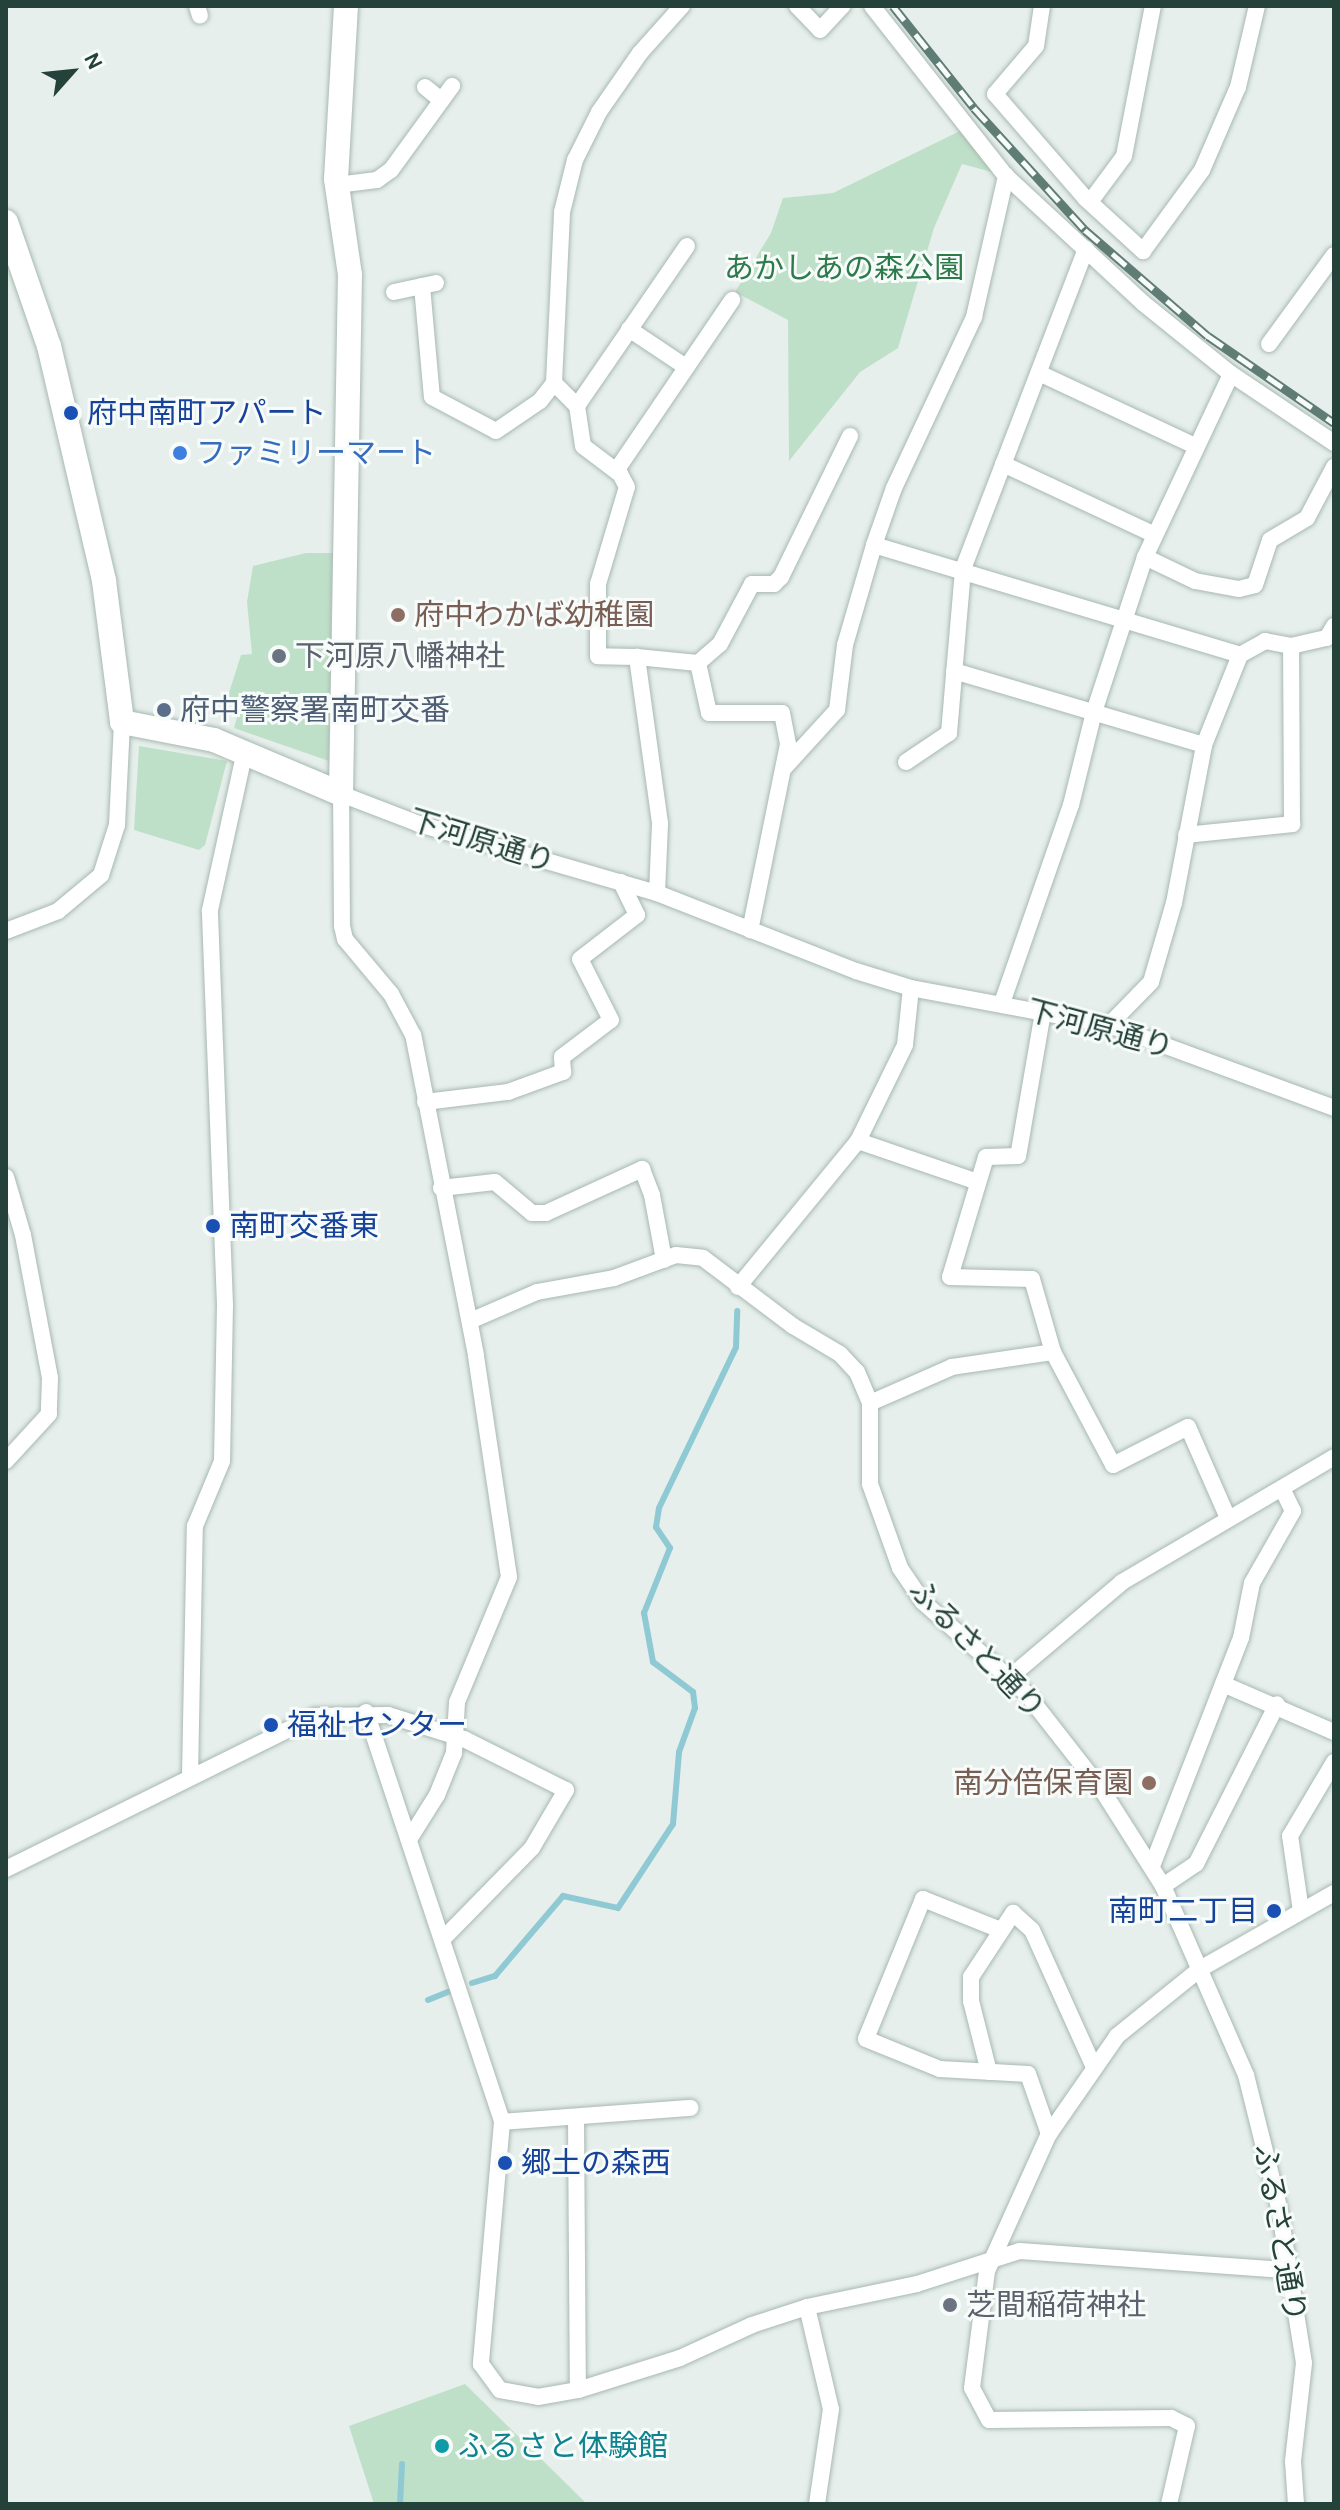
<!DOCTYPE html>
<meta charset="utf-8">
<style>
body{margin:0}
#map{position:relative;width:1340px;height:2510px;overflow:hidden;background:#e6efeb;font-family:Karla,"Noto Sans JP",sans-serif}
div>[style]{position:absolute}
.green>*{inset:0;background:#bfe0c8}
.stream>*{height:6px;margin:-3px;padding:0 3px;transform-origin:3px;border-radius:3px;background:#8ec9d4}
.roads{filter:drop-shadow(0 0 2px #a8b8b2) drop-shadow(0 0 2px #a8b8b2)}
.street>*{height:16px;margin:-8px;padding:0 8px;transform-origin:8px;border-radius:8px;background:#fff}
.secondary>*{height:24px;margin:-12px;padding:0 12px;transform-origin:12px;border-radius:12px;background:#fff}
.rail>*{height:9px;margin-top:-4.5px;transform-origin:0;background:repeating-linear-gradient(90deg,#f7fbf9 0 18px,#5f7d75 0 36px);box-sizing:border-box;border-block:2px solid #5f7d75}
.dots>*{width:22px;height:22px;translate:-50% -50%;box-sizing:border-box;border:4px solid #f7fbf9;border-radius:50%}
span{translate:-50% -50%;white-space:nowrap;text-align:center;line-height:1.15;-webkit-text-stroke:6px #f7fbf9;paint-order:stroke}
.park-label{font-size:30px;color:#2d7a4b}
.transit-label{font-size:30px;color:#164399}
.left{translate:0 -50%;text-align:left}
.right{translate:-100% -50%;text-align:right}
.shop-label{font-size:30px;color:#366cbe}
.education-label{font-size:30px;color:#785e54}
.worship-label{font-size:30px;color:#5b616d}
.service-label{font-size:30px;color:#4e5e75}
.street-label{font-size:30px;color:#24423a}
.culture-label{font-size:30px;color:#0d838f}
.frame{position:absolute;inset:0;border:8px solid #24423a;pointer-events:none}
.north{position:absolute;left:32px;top:32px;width:80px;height:80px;-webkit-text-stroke:6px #f7fbf9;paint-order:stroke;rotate:63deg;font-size:22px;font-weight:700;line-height:32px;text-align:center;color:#24423a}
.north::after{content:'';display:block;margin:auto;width:28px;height:36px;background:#24423a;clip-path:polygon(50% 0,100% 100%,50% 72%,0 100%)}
</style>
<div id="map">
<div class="green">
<div style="clip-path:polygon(962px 130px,992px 172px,962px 164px,934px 228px,898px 348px,860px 372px,789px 461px,788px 320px,735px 292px,771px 233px,783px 198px,833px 193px)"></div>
<div style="clip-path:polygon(306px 553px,333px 553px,331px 625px,340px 631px,344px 669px,330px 676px,329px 761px,234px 728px,240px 706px,228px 696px,241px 655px,252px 654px,247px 602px,253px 566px)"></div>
<div style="clip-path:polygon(139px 746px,227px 761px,205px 845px,199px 850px,134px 830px)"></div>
<div style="clip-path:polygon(465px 2384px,587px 2504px,374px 2504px,349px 2426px)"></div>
</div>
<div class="stream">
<div style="left:472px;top:1983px;width:24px;rotate:-17deg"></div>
<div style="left:495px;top:1976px;width:105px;rotate:-49.6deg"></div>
<div style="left:563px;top:1896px;width:56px;rotate:12.3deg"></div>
<div style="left:618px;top:1908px;width:100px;rotate:-56.8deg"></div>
<div style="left:673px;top:1824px;width:72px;rotate:-85.2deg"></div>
<div style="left:679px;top:1752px;width:47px;rotate:-70deg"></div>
<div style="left:695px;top:1708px;width:16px;rotate:-97deg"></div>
<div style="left:693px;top:1692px;width:50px;rotate:-143.1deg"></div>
<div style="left:653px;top:1662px;width:50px;rotate:-100.4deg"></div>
<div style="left:644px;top:1613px;width:70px;rotate:-68.2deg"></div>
<div style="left:670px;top:1548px;width:25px;rotate:-124deg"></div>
<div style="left:656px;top:1527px;width:19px;rotate:-81deg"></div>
<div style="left:659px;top:1508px;width:178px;rotate:-64.4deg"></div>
<div style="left:736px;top:1347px;width:36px;rotate:-88deg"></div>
<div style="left:428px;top:2000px;width:22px;rotate:-22deg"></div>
<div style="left:400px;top:2504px;width:40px;rotate:-87.1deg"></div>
</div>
<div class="roads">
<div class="street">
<div style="left:197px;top:6px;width:10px;rotate:73deg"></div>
<div style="left:797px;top:6px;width:33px;rotate:46deg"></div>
<div style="left:820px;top:30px;width:33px;rotate:-47deg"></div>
<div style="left:872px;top:6px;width:216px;rotate:51.8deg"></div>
<div style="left:1006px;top:176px;width:187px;rotate:42.8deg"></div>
<div style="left:1143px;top:303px;width:113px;rotate:38.9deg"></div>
<div style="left:1231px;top:374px;width:124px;rotate:33.8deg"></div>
<div style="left:1042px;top:6px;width:40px;rotate:98.5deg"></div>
<div style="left:1036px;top:46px;width:63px;rotate:130.5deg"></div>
<div style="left:995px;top:94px;width:138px;rotate:49.1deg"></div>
<div style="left:1085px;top:198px;width:79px;rotate:42.4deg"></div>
<div style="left:1143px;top:251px;width:100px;rotate:-53.9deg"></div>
<div style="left:1202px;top:170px;width:90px;rotate:-66.6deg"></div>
<div style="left:1238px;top:87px;width:83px;rotate:-76.8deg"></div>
<div style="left:425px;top:87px;width:21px;rotate:39deg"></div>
<div style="left:337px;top:185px;width:40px;rotate:-7.1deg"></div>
<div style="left:377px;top:180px;width:17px;rotate:-36deg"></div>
<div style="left:391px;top:170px;width:104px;rotate:-54deg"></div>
<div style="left:1090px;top:202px;width:57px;rotate:-53.5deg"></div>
<div style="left:1124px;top:156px;width:153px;rotate:-79.1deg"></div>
<div style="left:422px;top:286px;width:111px;rotate:84.9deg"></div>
<div style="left:432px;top:397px;width:72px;rotate:28deg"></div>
<div style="left:496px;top:431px;width:53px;rotate:-34.3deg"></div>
<div style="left:540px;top:401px;width:23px;rotate:-52deg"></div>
<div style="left:394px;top:292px;width:43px;rotate:-12.1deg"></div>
<div style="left:629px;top:329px;width:69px;rotate:33.7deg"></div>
<div style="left:1269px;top:344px;width:110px;rotate:-53.9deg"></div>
<div style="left:1039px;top:373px;width:170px;rotate:25.1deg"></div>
<div style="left:577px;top:406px;width:194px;rotate:-55.5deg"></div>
<div style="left:1003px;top:464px;width:166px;rotate:25deg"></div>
<div style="left:616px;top:471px;width:207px;rotate:-55.8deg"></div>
<div style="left:874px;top:545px;width:382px;rotate:16.7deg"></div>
<div style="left:1145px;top:557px;width:55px;rotate:25.6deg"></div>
<div style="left:1195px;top:581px;width:45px;rotate:10.3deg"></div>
<div style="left:1239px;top:589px;width:16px;rotate:-14deg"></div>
<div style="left:1255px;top:585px;width:47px;rotate:-71.6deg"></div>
<div style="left:1270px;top:540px;width:43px;rotate:-30.7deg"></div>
<div style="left:1307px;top:518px;width:58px;rotate:-62.1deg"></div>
<div style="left:637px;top:657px;width:61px;rotate:5.6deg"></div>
<div style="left:698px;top:663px;width:51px;rotate:77.6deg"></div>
<div style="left:709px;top:713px;width:73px"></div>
<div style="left:782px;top:713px;width:32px;rotate:79deg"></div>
<div style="left:788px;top:744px;width:190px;rotate:101.5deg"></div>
<div style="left:698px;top:663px;width:29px;rotate:-41deg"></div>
<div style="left:720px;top:644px;width:68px;rotate:-61.9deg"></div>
<div style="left:752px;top:584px;width:22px"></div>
<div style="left:774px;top:584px;width:10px;rotate:-45deg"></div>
<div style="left:781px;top:577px;width:157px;rotate:-63.9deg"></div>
<div style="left:954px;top:671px;width:261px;rotate:16.5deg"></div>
<div style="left:906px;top:762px;width:52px;rotate:-34deg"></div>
<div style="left:949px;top:733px;width:165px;rotate:-85.1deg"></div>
<div style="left:963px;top:569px;width:343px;rotate:-69deg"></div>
<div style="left:784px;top:768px;width:79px;rotate:-47.6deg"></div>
<div style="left:837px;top:710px;width:65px;rotate:-83deg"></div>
<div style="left:845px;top:645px;width:104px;rotate:-73.8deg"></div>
<div style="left:874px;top:545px;width:60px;rotate:-70.7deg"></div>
<div style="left:894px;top:488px;width:189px;rotate:-64.9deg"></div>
<div style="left:974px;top:317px;width:145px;rotate:-77.2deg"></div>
<div style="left:1186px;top:835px;width:107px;rotate:-5.9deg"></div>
<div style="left:1292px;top:824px;width:178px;rotate:-90.3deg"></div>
<div style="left:657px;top:893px;width:70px;rotate:-87.5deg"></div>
<div style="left:660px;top:823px;width:168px;rotate:-97.9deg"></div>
<div style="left:637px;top:657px;width:39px;rotate:-179deg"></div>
<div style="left:598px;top:656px;width:72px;rotate:-90deg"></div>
<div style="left:598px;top:584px;width:101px;rotate:-73.4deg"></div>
<div style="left:627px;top:487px;width:15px;rotate:-118deg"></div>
<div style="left:620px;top:474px;width:46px;rotate:-142.9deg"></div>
<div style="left:583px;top:446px;width:40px;rotate:-98.5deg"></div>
<div style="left:577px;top:406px;width:33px;rotate:-135deg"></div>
<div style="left:554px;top:383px;width:171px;rotate:-87.3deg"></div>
<div style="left:562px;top:212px;width:54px;rotate:-76deg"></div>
<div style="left:575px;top:160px;width:54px;rotate:-63.4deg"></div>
<div style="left:599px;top:112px;width:72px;rotate:-55.2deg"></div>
<div style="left:640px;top:53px;width:63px;rotate:-48.2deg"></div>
<div style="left:6px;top:931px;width:56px;rotate:-21deg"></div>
<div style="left:58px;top:911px;width:56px;rotate:-39.9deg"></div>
<div style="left:101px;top:875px;width:52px;rotate:-72.3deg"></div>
<div style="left:117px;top:825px;width:103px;rotate:-87.2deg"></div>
<div style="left:1002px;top:1003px;width:210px;rotate:-70.8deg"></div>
<div style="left:1071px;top:805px;width:96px;rotate:-76.1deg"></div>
<div style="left:1094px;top:712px;width:163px;rotate:-71.8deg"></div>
<div style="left:1145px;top:557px;width:202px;rotate:-64.8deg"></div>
<div style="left:1043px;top:1012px;width:146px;rotate:99.8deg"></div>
<div style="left:1018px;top:1156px;width:32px;rotate:178deg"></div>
<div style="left:986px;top:1157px;width:125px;rotate:106.7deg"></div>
<div style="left:950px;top:1277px;width:82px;rotate:1.4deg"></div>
<div style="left:1032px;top:1279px;width:76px;rotate:74deg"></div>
<div style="left:1053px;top:1352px;width:128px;rotate:62deg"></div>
<div style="left:1113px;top:1465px;width:84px;rotate:-26.9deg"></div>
<div style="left:1188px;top:1427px;width:99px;rotate:66.3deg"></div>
<div style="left:1109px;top:1025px;width:60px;rotate:-45.7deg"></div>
<div style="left:1151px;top:982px;width:82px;rotate:-73.8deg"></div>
<div style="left:1174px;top:903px;width:161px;rotate:-79.2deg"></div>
<div style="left:1204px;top:745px;width:97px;rotate:-68.2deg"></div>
<div style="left:1240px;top:655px;width:29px;rotate:-29deg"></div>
<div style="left:1265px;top:641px;width:26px;rotate:11deg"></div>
<div style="left:1291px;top:646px;width:37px;rotate:-13deg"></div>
<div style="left:1327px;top:638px;width:14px;rotate:-60deg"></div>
<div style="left:425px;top:1102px;width:84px;rotate:-6.9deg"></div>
<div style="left:508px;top:1092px;width:59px;rotate:-20deg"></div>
<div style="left:563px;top:1072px;width:15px;rotate:-94deg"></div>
<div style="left:562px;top:1057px;width:61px;rotate:-37.1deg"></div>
<div style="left:611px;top:1020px;width:68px;rotate:-116.9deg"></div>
<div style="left:580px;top:959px;width:72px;rotate:-37.7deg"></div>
<div style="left:637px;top:915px;width:37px;rotate:-116deg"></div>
<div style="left:858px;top:1141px;width:124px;rotate:18.9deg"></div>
<div style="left:6px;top:1177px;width:60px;rotate:73.7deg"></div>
<div style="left:23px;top:1235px;width:146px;rotate:79.3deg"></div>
<div style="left:50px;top:1378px;width:36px;rotate:92deg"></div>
<div style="left:49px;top:1414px;width:64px;rotate:132.5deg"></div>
<div style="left:441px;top:1188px;width:54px;rotate:-6.3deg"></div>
<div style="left:495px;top:1182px;width:48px;rotate:40deg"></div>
<div style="left:532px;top:1213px;width:14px"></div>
<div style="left:546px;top:1213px;width:106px;rotate:-24.6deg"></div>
<div style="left:642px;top:1169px;width:28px;rotate:69deg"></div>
<div style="left:652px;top:1195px;width:66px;rotate:79.5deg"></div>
<div style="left:738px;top:1287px;width:189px;rotate:-50.6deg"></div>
<div style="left:858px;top:1141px;width:107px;rotate:-63.9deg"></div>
<div style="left:905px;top:1045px;width:57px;rotate:-84deg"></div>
<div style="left:470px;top:1321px;width:73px;rotate:-23.4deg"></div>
<div style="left:537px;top:1292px;width:78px;rotate:-10.3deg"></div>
<div style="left:614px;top:1278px;width:66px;rotate:-20.4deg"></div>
<div style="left:676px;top:1255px;width:27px;rotate:6deg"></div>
<div style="left:703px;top:1258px;width:113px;rotate:37.1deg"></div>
<div style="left:793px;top:1326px;width:55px;rotate:30.8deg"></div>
<div style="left:840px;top:1354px;width:25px;rotate:47deg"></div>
<div style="left:857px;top:1372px;width:34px;rotate:67deg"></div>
<div style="left:870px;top:1403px;width:81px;rotate:90deg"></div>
<div style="left:870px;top:1484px;width:89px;rotate:70.3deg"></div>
<div style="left:900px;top:1568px;width:41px;rotate:55.9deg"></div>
<div style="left:923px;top:1602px;width:137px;rotate:41.5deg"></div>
<div style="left:1026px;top:1693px;width:127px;rotate:52deg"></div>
<div style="left:1104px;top:1793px;width:110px;rotate:57.6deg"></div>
<div style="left:1163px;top:1886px;width:206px;rotate:66.3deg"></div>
<div style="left:1246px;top:2075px;width:136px;rotate:76deg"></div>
<div style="left:1279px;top:2207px;width:158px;rotate:80.9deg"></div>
<div style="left:1304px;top:2363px;width:99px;rotate:96.4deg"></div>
<div style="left:1293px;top:2461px;width:43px;rotate:86deg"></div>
<div style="left:870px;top:1403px;width:90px;rotate:-23.7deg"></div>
<div style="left:952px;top:1367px;width:102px;rotate:-8.4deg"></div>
<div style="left:1009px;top:1678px;width:148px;rotate:-40.3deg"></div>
<div style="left:1122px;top:1582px;width:246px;rotate:-30.5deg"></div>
<div style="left:1223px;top:1684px;width:121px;rotate:23.4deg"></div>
<div style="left:366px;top:1712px;width:432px;rotate:71.6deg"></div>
<div style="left:502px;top:2122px;width:243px;rotate:95deg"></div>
<div style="left:481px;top:2364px;width:32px;rotate:54deg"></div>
<div style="left:500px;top:2390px;width:39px;rotate:10deg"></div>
<div style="left:538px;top:2397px;width:41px;rotate:-9.9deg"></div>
<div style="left:578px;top:2390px;width:107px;rotate:-17.4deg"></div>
<div style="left:680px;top:2358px;width:79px;rotate:-24.6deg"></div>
<div style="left:752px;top:2325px;width:58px;rotate:-18.1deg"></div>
<div style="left:807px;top:2307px;width:112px;rotate:-11.8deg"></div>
<div style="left:917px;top:2284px;width:108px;rotate:-17.8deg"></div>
<div style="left:1020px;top:2251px;width:268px;rotate:4.1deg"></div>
<div style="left:190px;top:1777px;width:251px;rotate:-88.9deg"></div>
<div style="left:195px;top:1526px;width:70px;rotate:-67.4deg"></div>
<div style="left:222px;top:1461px;width:156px;rotate:-88.9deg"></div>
<div style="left:225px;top:1305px;width:395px;rotate:-92.2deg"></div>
<div style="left:210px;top:910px;width:163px;rotate:-77.6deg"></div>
<div style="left:410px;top:1838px;width:51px;rotate:-57.9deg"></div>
<div style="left:437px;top:1795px;width:45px;rotate:-68deg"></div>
<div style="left:454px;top:1753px;width:51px;rotate:-86.6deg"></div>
<div style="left:457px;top:1702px;width:135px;rotate:-67.4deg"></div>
<div style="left:509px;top:1577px;width:224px;rotate:-98.5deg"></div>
<div style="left:476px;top:1355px;width:326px;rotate:-101.1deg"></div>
<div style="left:413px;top:1035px;width:47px;rotate:-118.2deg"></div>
<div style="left:391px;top:994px;width:72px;rotate:-129.9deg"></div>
<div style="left:345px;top:939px;width:13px;rotate:-103deg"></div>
<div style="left:342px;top:926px;width:132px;rotate:-90.4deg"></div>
<div style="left:341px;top:794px;width:84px;rotate:21deg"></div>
<div style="left:419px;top:824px;width:248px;rotate:16.2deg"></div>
<div style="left:657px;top:893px;width:214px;rotate:21.4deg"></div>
<div style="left:856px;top:971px;width:58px;rotate:17.2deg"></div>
<div style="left:911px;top:988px;width:201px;rotate:10.6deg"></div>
<div style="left:1109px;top:1025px;width:240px;rotate:20.2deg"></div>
<div style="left:1152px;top:1866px;width:245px;rotate:-68.7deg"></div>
<div style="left:1241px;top:1638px;width:56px;rotate:-78.7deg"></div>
<div style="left:1252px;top:1583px;width:83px;rotate:-60.3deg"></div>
<div style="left:1293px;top:1511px;width:25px;rotate:-116deg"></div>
<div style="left:6px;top:1869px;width:345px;rotate:-26.3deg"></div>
<div style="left:315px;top:1716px;width:73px;rotate:-0.8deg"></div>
<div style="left:388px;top:1715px;width:80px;rotate:17.5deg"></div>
<div style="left:464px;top:1739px;width:114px;rotate:26.6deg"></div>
<div style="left:566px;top:1790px;width:67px;rotate:120.4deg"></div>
<div style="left:532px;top:1848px;width:126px;rotate:134.4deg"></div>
<div style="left:1163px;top:1886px;width:40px;rotate:-34deg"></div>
<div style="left:1196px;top:1864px;width:179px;rotate:-63.1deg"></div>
<div style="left:1301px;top:1911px;width:76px;rotate:-98.3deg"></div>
<div style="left:1290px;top:1836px;width:86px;rotate:-59.3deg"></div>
<div style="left:998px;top:1929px;width:81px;rotate:-158.2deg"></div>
<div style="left:923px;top:1899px;width:151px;rotate:112.2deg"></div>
<div style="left:866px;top:2039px;width:80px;rotate:22.1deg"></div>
<div style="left:940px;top:2069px;width:88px;rotate:3.3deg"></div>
<div style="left:1028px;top:2074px;width:64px;rotate:70.7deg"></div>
<div style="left:989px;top:2072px;width:73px;rotate:-104.2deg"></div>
<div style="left:971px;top:2001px;width:24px;rotate:-90deg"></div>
<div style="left:971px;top:1977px;width:77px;rotate:-56.7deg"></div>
<div style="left:1013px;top:1913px;width:25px;rotate:42deg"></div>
<div style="left:1032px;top:1930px;width:150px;rotate:65.7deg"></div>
<div style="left:576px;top:2120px;width:270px;rotate:89.6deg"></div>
<div style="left:502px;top:2122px;width:189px;rotate:-4.3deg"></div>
<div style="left:807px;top:2307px;width:105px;rotate:76.8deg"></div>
<div style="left:831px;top:2409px;width:96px;rotate:98.4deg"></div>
<div style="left:1169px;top:2504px;width:80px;rotate:-77deg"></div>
<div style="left:1187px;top:2426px;width:18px;rotate:-153deg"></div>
<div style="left:1171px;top:2418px;width:182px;rotate:179.4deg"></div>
<div style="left:989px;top:2420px;width:36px;rotate:-118deg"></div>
<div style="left:972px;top:2388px;width:118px;rotate:-82.7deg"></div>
<div style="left:987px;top:2271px;width:150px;rotate:-65.7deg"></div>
<div style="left:1049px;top:2134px;width:119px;rotate:-55.2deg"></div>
<div style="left:1117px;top:2036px;width:107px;rotate:-38.9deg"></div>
<div style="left:1200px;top:1969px;width:154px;rotate:-29.6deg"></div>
</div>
<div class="secondary">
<div style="left:6px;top:222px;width:131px;rotate:70.9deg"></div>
<div style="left:49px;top:346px;width:241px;rotate:76.8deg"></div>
<div style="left:104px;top:581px;width:142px;rotate:82.7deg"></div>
<div style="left:122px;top:722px;width:94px;rotate:11.1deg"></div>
<div style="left:214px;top:740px;width:138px;rotate:23deg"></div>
<div style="left:341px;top:794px;width:519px;rotate:-89.01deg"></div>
<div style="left:350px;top:275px;width:97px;rotate:-98.3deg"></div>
<div style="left:336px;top:179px;width:173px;rotate:-86.7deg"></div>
</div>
</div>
<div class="rail">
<div style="left:893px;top:6px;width:130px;rotate:51.5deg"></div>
<div style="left:974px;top:108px;width:165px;rotate:47.7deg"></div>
<div style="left:1085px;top:230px;width:162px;rotate:40.8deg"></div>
<div style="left:1208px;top:336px;width:153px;rotate:34.6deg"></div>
</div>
<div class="dots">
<div style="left:71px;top:413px;background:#1a4fb4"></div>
<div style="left:180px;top:453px;background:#3f7fe0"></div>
<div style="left:398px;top:615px;background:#8d6e63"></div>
<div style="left:279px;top:656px;background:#6b7280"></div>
<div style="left:164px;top:710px;background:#5c6f8a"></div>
<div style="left:213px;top:1226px;background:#1a4fb4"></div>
<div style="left:271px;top:1725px;background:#1a4fb4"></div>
<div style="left:1149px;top:1783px;background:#8d6e63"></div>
<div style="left:1274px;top:1911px;background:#1a4fb4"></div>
<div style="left:505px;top:2163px;background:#1a4fb4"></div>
<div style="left:950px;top:2305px;background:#6b7280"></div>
<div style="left:442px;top:2446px;background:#0f9aa8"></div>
</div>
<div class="park-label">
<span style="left:844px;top:268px">あかしあの森公園</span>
</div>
<div class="transit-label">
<span class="left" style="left:87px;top:413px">府中南町アパート</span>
<span class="left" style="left:229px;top:1226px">南町交番東</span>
<span class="left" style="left:287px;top:1725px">福祉センター</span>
<span class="right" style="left:1258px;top:1911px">南町二丁目</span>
<span class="left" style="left:521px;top:2163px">郷土の森西</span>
</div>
<div class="shop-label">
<span class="left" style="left:196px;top:453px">ファミリーマート</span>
</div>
<div class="education-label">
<span class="left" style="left:414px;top:615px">府中わかば幼稚園</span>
<span class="right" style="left:1133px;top:1783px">南分倍保育園</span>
</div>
<div class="worship-label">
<span class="left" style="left:295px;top:656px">下河原八幡神社</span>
<span class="left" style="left:966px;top:2305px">芝間稲荷神社</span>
</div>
<div class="service-label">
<span class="left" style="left:180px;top:710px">府中警察署南町交番</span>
</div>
<div class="street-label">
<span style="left:482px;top:841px;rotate:17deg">下河原通り</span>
<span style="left:1100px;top:1029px;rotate:15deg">下河原通り</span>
<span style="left:977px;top:1649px;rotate:46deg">ふるさと通り</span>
<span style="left:1280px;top:2233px;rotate:80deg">ふるさと通り</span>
</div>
<div class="culture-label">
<span class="left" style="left:458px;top:2446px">ふるさと体験館</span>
</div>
<div class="frame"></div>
<div class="north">N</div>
</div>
